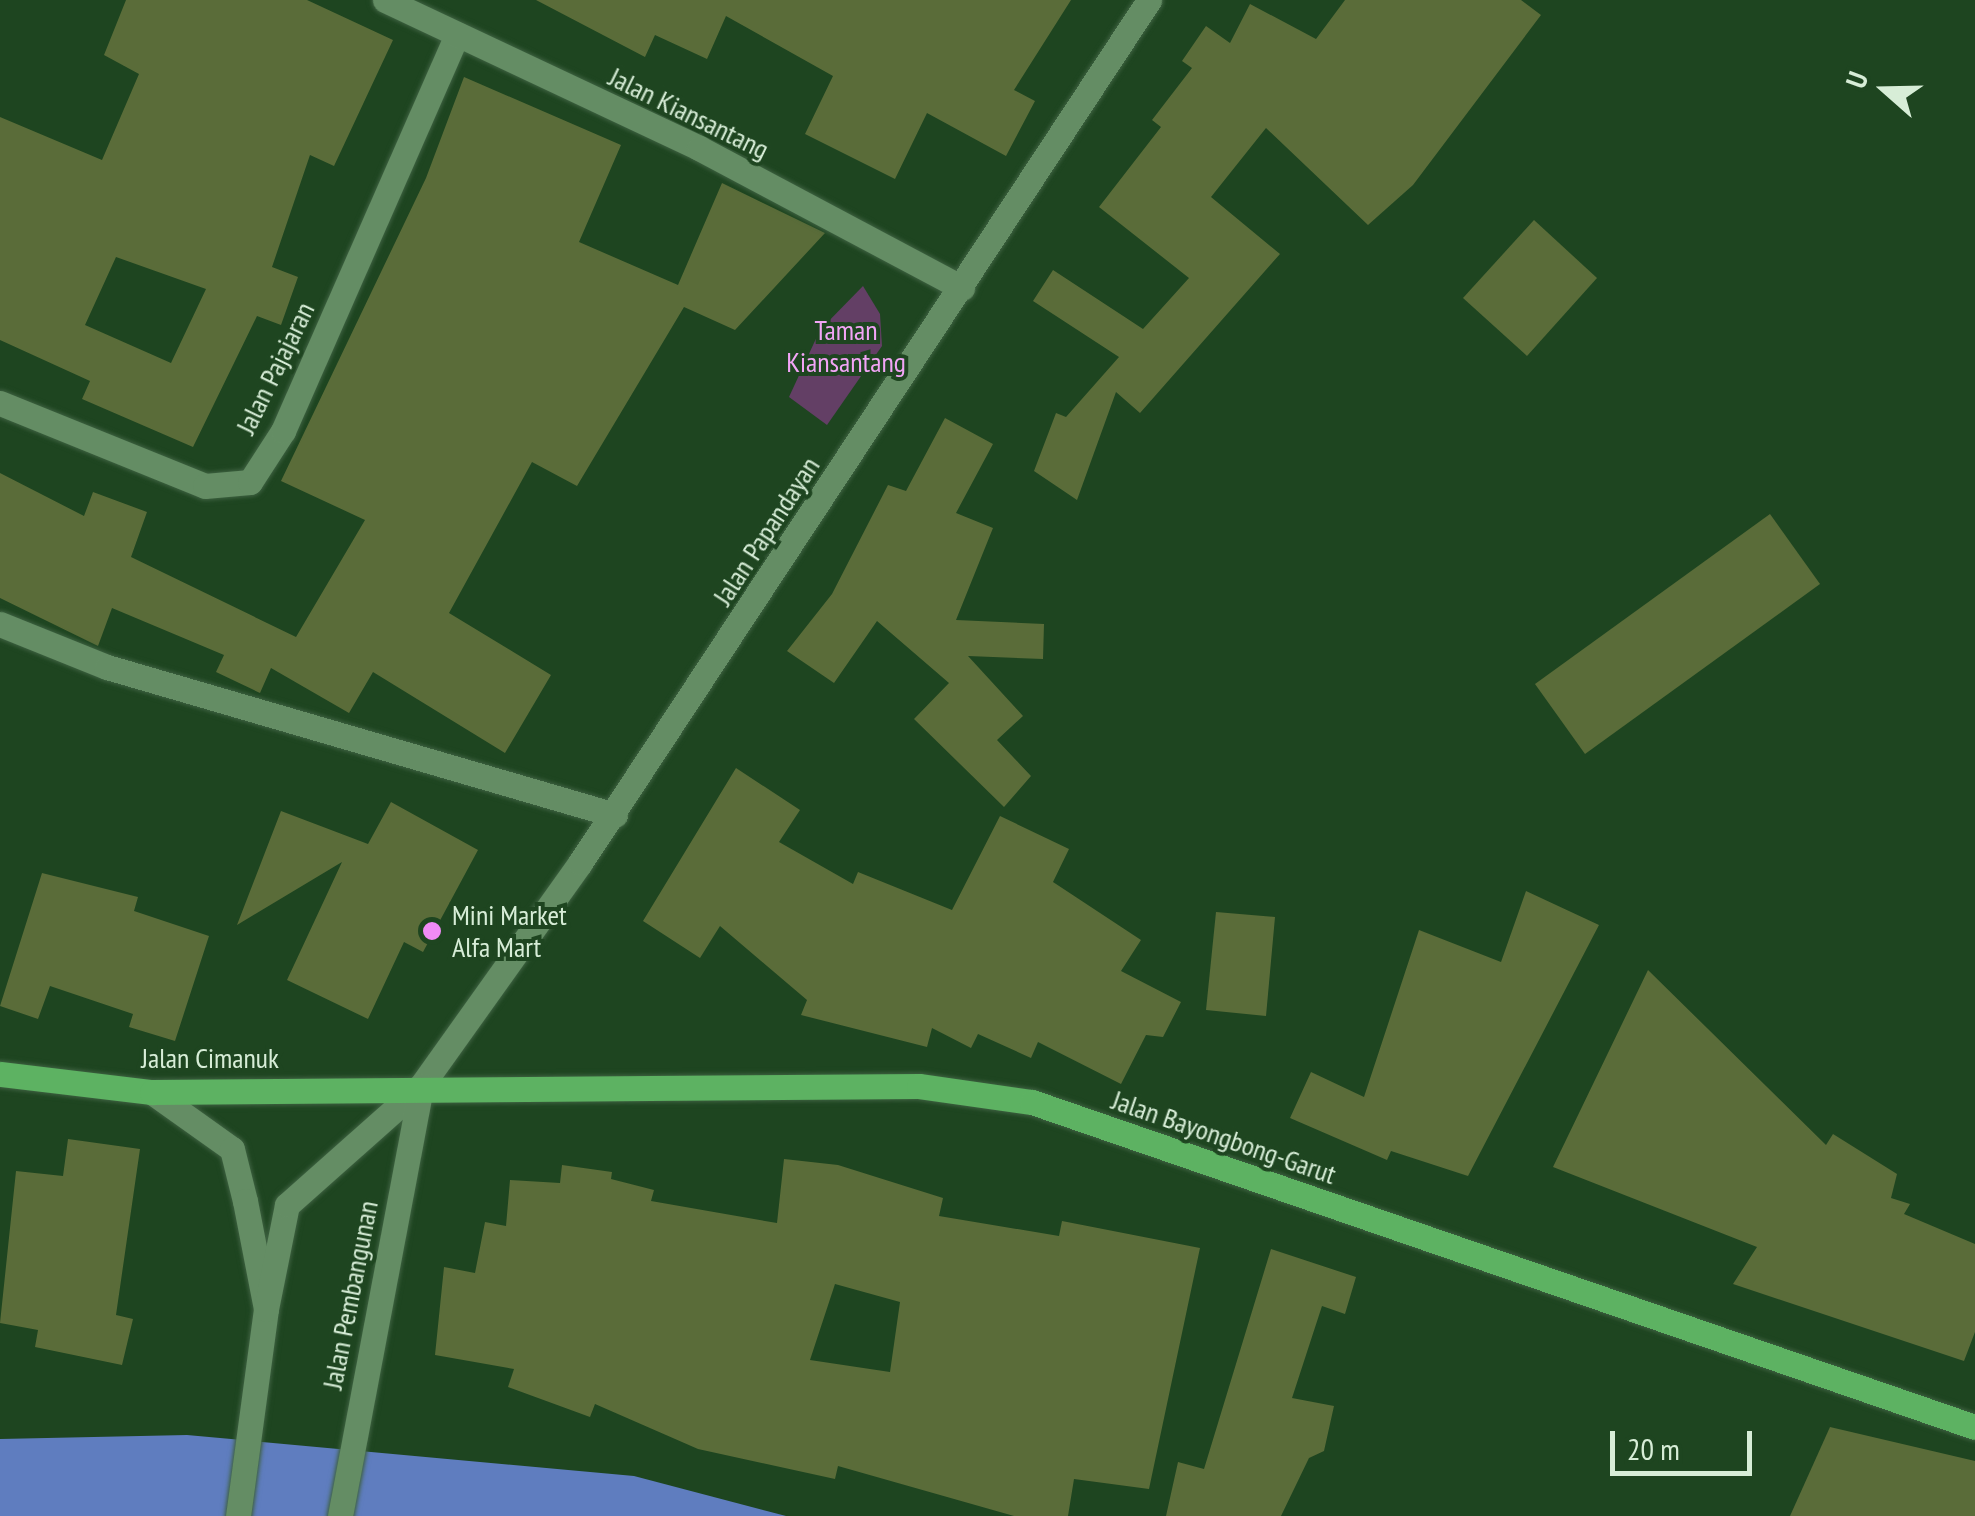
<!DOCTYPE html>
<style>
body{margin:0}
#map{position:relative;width:1975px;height:1516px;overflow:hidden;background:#1e4520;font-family:"PT Sans Narrow",sans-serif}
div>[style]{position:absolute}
.green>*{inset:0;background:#633f65}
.water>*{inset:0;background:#5f7dbf}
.building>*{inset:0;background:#5a6c39}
.roads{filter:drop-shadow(0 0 2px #3e6141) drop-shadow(0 0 2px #3e6141)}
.minor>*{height:25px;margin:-12.5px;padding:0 12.5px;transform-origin:12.5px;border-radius:12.5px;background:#648d64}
.tertiary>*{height:25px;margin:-12.5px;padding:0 12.5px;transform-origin:12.5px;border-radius:12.5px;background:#648d64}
.secondary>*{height:25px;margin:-12.5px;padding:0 12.5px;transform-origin:12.5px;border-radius:12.5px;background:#648d64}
.primary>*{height:25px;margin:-12.5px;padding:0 12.5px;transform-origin:12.5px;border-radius:12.5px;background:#5db262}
.dots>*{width:28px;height:28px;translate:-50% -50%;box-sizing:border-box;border:5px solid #1e4520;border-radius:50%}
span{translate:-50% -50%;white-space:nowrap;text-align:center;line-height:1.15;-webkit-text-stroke:8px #1e4520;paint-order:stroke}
.street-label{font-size:28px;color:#d7edd7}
.park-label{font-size:28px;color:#f2a5f6}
.poi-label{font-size:28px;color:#d7edd7}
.left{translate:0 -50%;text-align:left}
.north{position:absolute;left:1835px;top:40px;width:100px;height:100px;-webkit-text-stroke:8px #1e4520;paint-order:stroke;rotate:290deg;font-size:28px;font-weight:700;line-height:40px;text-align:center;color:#d7edd7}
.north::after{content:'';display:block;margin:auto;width:35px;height:45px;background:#d7edd7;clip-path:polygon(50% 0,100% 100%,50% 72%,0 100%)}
.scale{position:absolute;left:1610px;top:1431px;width:142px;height:45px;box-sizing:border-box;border:5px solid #d7edd7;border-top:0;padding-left:12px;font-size:30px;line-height:35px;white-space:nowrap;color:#d7edd7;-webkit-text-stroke:8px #1e4520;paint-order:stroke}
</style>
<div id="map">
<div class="green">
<div style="clip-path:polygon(863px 286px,880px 314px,882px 346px,827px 425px,789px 397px,820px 330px)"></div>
</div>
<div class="water">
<div style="clip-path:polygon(187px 1435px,634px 1476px,786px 1516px,0 1516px,0 1439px)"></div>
</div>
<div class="building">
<div style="clip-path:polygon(evenodd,126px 0,307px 0,393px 40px,334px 166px,310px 155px,272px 267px,298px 277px,281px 325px,257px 316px,193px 447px,82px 399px,90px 381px,0 340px,0 117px,102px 160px,139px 74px,104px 55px,126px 0,116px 257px,206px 289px,171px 363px,85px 325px,116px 257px)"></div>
<div style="clip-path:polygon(536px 0,1071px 0,1014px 90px,1035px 101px,1006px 156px,927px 113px,895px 179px,805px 134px,833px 76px,726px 16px,707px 59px,655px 35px,645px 57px)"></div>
<div style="clip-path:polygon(1345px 0,1521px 0,1541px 15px,1413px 185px,1368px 225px,1266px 128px,1211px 197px,1280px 254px,1140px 413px,1116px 392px,1077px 500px,1034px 471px,1056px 413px,1066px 417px,1119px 357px,1033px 301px,1053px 270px,1143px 329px,1189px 278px,1099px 207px,1161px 127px,1152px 120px,1192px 68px,1182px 61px,1206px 26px,1230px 43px,1250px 4px,1316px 39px)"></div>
<div style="clip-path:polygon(464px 77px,621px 145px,579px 242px,678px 285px,722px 183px,825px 233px,735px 330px,684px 307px,577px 486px,532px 462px,449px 613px,551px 675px,505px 753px,373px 672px,349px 713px,271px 668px,260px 693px,216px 672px,224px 655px,112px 608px,98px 646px,0 598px,0 473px,84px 516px,93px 492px,147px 512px,131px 557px,296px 637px,365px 520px,281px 481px,426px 178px)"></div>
<div style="clip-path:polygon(1534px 220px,1597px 278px,1527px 356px,1463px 298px)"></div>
<div style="clip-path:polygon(945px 418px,993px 444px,956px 513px,993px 528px,956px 620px,1044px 624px,1043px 659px,968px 656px,1023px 716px,997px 740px,1031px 776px,1004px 807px,914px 719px,949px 683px,877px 621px,834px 683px,787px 651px,832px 594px,888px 485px,906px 491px)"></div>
<div style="clip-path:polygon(1770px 514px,1820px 584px,1585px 754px,1535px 684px)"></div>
<div style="clip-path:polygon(736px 768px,800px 810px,779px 842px,853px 884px,858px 872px,952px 910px,1000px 816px,1069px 849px,1053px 882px,1141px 940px,1121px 971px,1181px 1002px,1163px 1037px,1146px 1035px,1121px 1084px,1038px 1042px,1031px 1058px,978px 1034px,971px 1048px,932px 1028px,927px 1047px,801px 1015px,807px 1000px,720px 926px,700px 958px,643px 921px)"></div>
<div style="clip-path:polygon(391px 802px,478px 850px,423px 952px,404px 942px,368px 1019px,287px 980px,342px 862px,237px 925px,281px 811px,368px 844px)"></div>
<div style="clip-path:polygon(42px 873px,138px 897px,134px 911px,209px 936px,175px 1041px,129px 1027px,133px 1014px,50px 986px,38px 1019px,0 1006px)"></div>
<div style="clip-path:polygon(1526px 891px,1599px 925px,1468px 1176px,1391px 1151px,1387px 1160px,1290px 1118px,1311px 1072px,1364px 1097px,1419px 930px,1501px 962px)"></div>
<div style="clip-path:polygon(1216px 912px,1275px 917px,1266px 1016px,1206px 1010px)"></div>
<div style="clip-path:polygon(1648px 970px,1826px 1145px,1833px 1134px,1897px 1174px,1891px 1198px,1910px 1204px,1904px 1214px,1975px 1244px,1975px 1332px,1964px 1361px,1733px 1284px,1757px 1247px,1553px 1167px)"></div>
<div style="clip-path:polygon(68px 1139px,140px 1149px,116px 1315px,133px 1319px,122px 1365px,35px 1347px,38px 1330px,0 1323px,16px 1171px,63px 1176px)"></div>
<div style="clip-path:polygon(evenodd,784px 1159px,838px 1165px,943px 1198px,939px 1216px,1059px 1236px,1062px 1221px,1200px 1248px,1149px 1489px,1074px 1479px,1068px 1516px,1014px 1516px,838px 1466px,835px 1479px,698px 1449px,595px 1404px,590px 1417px,508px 1387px,514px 1369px,435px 1355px,444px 1267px,475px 1273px,485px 1222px,506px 1226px,510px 1180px,560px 1183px,562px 1165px,612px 1172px,611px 1179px,654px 1190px,651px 1201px,777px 1223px,784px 1159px,835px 1284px,900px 1302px,890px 1372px,810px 1360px,835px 1284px)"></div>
<div style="clip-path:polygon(1271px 1249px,1356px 1277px,1345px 1314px,1322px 1306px,1292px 1398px,1334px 1406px,1324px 1451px,1309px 1458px,1281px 1516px,1166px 1516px,1178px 1462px,1204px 1469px)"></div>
<div style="clip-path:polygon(1830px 1427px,1975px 1461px,1975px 1516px,1790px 1516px)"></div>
</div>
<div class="roads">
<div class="minor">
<div style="left:0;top:403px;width:221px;rotate:22deg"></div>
<div style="left:205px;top:486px;width:45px;rotate:-5.1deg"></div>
<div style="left:250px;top:482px;width:61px;rotate:-57.1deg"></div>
<div style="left:283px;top:431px;width:433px;rotate:-66.3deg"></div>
<div style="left:0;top:624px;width:115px;rotate:21.9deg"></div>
<div style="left:107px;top:667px;width:529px;rotate:16.24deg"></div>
</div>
<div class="tertiary">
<div style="left:385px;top:0;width:347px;rotate:25.2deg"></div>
<div style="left:699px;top:148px;width:298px;rotate:28deg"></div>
</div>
<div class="secondary">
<div style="left:152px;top:1092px;width:98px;rotate:35.5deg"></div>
<div style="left:232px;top:1149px;width:54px;rotate:76deg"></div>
<div style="left:245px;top:1201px;width:110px;rotate:79deg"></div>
<div style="left:266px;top:1309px;width:209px;rotate:97.7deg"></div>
<div style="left:266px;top:1309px;width:106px;rotate:-78.6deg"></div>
<div style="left:287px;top:1205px;width:179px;rotate:-41.6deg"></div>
<div style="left:421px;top:1086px;width:274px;rotate:-54.5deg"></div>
<div style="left:580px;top:863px;width:1034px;rotate:-56.6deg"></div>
<div style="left:340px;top:1516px;width:438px;rotate:-79.3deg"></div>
</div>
<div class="primary">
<div style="left:0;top:1074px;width:153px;rotate:6.8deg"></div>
<div style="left:152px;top:1092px;width:767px;rotate:-0.45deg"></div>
<div style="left:919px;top:1086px;width:114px;rotate:8.1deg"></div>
<div style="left:1032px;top:1102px;width:997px;rotate:19.02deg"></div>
</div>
</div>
<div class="dots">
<div style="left:432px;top:931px;background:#f08bf6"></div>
</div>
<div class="street-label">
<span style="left:689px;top:113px;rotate:26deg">Jalan Kiansantang</span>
<span style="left:275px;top:368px;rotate:-64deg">Jalan Pajajaran</span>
<span style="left:766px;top:531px;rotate:-57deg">Jalan Papandayan</span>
<span style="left:210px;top:1058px">Jalan Cimanuk</span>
<span style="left:1224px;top:1137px;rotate:19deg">Jalan Bayongbong-Garut</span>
<span style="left:350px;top:1295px;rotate:-79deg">Jalan Pembangunan</span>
</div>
<div class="park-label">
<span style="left:846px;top:346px">Taman<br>Kiansantang</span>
</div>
<div class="poi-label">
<span class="left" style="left:452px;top:931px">Mini Market<br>Alfa Mart</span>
</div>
<div class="north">U</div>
<div class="scale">20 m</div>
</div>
